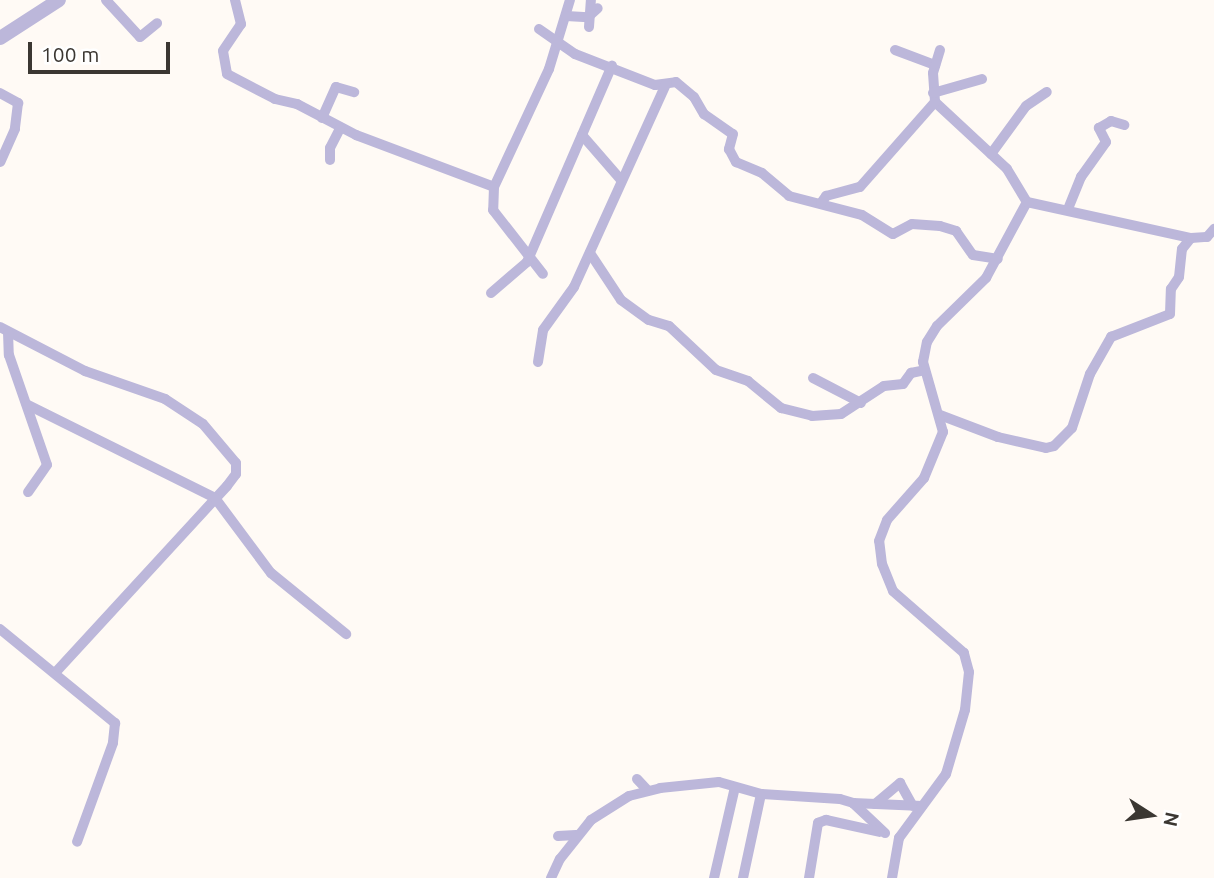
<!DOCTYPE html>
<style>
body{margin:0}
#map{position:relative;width:1214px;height:878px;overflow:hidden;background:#fffaf5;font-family:Ubuntu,sans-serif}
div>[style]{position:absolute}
.minor>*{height:10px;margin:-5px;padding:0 5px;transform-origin:5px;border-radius:5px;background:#bcb7da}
.tertiary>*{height:14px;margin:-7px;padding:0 7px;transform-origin:7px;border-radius:7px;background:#bcb7da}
span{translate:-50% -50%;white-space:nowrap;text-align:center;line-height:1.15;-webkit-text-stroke:5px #fff;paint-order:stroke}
.north{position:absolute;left:1116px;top:780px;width:70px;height:70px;-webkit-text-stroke:5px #fff;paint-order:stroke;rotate:102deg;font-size:19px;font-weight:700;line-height:28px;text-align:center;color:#3b3732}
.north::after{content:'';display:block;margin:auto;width:24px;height:32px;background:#3b3732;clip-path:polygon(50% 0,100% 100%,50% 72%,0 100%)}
.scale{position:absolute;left:28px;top:42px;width:142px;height:32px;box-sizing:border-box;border:4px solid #3b3732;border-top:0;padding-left:9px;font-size:21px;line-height:24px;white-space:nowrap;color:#3b3732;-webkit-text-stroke:5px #fff;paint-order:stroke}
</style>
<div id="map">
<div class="minor">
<div style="left:106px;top:0;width:50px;rotate:47.4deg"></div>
<div style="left:140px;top:37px;width:22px;rotate:-39deg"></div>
<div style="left:235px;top:0;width:25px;rotate:76deg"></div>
<div style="left:241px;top:24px;width:32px;rotate:124deg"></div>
<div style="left:223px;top:51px;width:23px;rotate:80deg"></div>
<div style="left:227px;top:74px;width:54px;rotate:27.5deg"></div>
<div style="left:275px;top:99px;width:23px;rotate:13deg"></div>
<div style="left:297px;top:104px;width:67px;rotate:27.7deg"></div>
<div style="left:356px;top:135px;width:147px;rotate:20.6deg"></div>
<div style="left:494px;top:187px;width:130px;rotate:-65deg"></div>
<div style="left:549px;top:69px;width:72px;rotate:-73.1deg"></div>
<div style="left:566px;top:16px;width:22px;rotate:3deg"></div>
<div style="left:588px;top:17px;width:13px;rotate:-42deg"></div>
<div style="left:589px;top:27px;width:27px;rotate:-86deg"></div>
<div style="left:539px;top:29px;width:44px;rotate:34.8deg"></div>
<div style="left:575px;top:54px;width:86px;rotate:21.2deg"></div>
<div style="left:655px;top:85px;width:21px;rotate:-8deg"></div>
<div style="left:676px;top:82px;width:23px;rotate:40deg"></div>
<div style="left:694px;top:97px;width:20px;rotate:60deg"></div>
<div style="left:704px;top:114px;width:35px;rotate:35deg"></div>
<div style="left:733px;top:134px;width:16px;rotate:105deg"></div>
<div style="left:729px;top:149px;width:15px;rotate:62deg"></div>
<div style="left:736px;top:162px;width:28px;rotate:23deg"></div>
<div style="left:762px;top:173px;width:35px;rotate:40deg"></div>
<div style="left:789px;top:196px;width:75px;rotate:14.6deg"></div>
<div style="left:862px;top:215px;width:36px;rotate:32deg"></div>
<div style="left:893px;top:234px;width:21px;rotate:-28deg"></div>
<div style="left:912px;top:224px;width:28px;rotate:4deg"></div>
<div style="left:940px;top:226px;width:17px;rotate:17deg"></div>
<div style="left:956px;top:231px;width:29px;rotate:55deg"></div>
<div style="left:973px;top:255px;width:25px;rotate:9deg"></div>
<div style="left:895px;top:50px;width:43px;rotate:20.6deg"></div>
<div style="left:940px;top:50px;width:24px;rotate:107deg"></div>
<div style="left:933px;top:73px;width:29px;rotate:86deg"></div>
<div style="left:935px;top:102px;width:98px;rotate:42.9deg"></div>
<div style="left:1007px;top:169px;width:39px;rotate:59deg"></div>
<div style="left:0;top:93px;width:21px;rotate:29deg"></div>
<div style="left:18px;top:103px;width:26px;rotate:97deg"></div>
<div style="left:15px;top:129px;width:36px;rotate:114deg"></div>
<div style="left:933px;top:93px;width:51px;rotate:-15.9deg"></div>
<div style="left:322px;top:118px;width:34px;rotate:-66deg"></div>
<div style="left:336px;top:87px;width:19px;rotate:16deg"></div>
<div style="left:582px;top:135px;width:60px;rotate:49.1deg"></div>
<div style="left:991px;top:154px;width:59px;rotate:-53.9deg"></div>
<div style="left:1026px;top:106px;width:25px;rotate:-34deg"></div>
<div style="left:330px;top:160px;width:12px;rotate:-90deg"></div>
<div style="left:330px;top:148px;width:22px;rotate:-63deg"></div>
<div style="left:494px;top:187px;width:23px;rotate:92deg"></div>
<div style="left:493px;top:210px;width:81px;rotate:52deg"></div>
<div style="left:821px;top:203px;width:9px;rotate:-54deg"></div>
<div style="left:826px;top:196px;width:35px;rotate:-15deg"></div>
<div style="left:860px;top:187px;width:113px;rotate:-48.6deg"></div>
<div style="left:1068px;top:209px;width:35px;rotate:-68deg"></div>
<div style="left:1081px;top:177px;width:43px;rotate:-54.5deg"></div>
<div style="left:1106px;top:142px;width:16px;rotate:-117deg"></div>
<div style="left:1099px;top:128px;width:14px;rotate:-30deg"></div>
<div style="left:1111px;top:121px;width:14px;rotate:17deg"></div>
<div style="left:590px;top:253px;width:56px;rotate:56.6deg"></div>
<div style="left:621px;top:300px;width:34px;rotate:36deg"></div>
<div style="left:649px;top:320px;width:21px;rotate:17deg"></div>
<div style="left:669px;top:326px;width:64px;rotate:43.1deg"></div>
<div style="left:716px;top:370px;width:34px;rotate:19deg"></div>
<div style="left:748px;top:381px;width:43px;rotate:39.3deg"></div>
<div style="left:781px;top:408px;width:32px;rotate:14deg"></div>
<div style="left:812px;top:416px;width:29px;rotate:-4deg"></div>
<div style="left:841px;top:414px;width:51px;rotate:-33.1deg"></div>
<div style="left:884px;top:386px;width:19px;rotate:-6deg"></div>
<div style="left:903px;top:384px;width:14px;rotate:-54deg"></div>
<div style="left:911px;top:373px;width:14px;rotate:-12deg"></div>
<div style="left:491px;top:293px;width:48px;rotate:-40.7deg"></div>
<div style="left:527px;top:262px;width:214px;rotate:-66.6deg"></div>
<div style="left:0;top:327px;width:96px;rotate:27.4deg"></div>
<div style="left:85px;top:371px;width:85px;rotate:19.3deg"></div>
<div style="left:165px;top:399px;width:45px;rotate:33.3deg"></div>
<div style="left:203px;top:424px;width:51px;rotate:49.8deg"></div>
<div style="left:236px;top:463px;width:11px;rotate:90deg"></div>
<div style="left:236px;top:474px;width:15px;rotate:127deg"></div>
<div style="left:227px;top:486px;width:254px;rotate:132.6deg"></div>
<div style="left:8px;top:332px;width:23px;rotate:88deg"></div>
<div style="left:9px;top:355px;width:116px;rotate:70.9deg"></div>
<div style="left:47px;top:465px;width:33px;rotate:125deg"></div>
<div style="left:538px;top:362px;width:32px;rotate:-81deg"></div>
<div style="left:543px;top:330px;width:53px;rotate:-54.2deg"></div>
<div style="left:574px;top:287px;width:223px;rotate:-65.6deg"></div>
<div style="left:813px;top:378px;width:54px;rotate:27.5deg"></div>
<div style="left:28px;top:405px;width:209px;rotate:26.4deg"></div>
<div style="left:215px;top:498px;width:94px;rotate:53.3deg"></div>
<div style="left:271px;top:573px;width:97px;rotate:39.1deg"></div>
<div style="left:940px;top:415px;width:62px;rotate:20.8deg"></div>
<div style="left:998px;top:437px;width:49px;rotate:12.9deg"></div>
<div style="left:1046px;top:448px;width:8px;rotate:-14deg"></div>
<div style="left:1054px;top:446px;width:25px;rotate:-45deg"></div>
<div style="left:1072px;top:428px;width:57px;rotate:-71.6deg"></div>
<div style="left:1090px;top:374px;width:43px;rotate:-60.4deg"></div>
<div style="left:1111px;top:337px;width:63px;rotate:-21.3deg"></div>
<div style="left:1170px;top:314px;width:25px;rotate:-88deg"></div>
<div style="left:1171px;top:289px;width:14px;rotate:-56deg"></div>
<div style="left:1179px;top:277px;width:28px;rotate:-84deg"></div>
<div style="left:1182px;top:249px;width:14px;rotate:-51deg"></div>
<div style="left:0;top:629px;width:149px;rotate:39.3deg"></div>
<div style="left:115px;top:723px;width:20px;rotate:96deg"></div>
<div style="left:113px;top:743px;width:105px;rotate:110deg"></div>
<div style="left:637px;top:779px;width:16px;rotate:47deg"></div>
<div style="left:853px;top:803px;width:69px;rotate:2.5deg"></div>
<div style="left:875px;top:804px;width:33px;rotate:-40deg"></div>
<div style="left:900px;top:783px;width:26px;rotate:61deg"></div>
<div style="left:558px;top:836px;width:18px;rotate:-3deg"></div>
<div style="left:551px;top:878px;width:21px;rotate:-65deg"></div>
<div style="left:560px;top:859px;width:50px;rotate:-51.5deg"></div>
<div style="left:591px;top:820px;width:45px;rotate:-32.3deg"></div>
<div style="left:629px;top:796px;width:32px;rotate:-14deg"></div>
<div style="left:660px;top:788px;width:59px;rotate:-5.8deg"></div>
<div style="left:719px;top:782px;width:44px;rotate:15.9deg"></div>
<div style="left:761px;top:794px;width:79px;rotate:3.6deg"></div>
<div style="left:840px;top:799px;width:14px;rotate:17deg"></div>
<div style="left:853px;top:803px;width:44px;rotate:43.2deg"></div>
<div style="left:714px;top:878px;width:93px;rotate:-77deg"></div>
<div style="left:743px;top:878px;width:86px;rotate:-77.9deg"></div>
<div style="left:809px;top:878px;width:56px;rotate:-80.7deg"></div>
<div style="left:818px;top:823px;width:9px;rotate:-21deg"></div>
<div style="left:826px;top:820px;width:55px;rotate:12.5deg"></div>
<div style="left:892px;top:878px;width:41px;rotate:-80.1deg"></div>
<div style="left:899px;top:838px;width:79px;rotate:-53.7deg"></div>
<div style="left:946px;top:774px;width:67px;rotate:-73.5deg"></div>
<div style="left:965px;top:710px;width:38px;rotate:-84deg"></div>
<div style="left:969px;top:672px;width:20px;rotate:-105deg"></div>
<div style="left:964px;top:653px;width:94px;rotate:-138.9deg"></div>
<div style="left:893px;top:591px;width:29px;rotate:-112deg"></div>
<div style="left:882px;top:564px;width:23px;rotate:-97deg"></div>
<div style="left:879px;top:541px;width:22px;rotate:-69deg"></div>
<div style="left:887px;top:520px;width:56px;rotate:-48.6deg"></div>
<div style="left:924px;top:478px;width:50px;rotate:-67.6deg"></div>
<div style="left:943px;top:432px;width:73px;rotate:-105.9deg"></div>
<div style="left:923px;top:362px;width:20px;rotate:-79deg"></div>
<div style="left:927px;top:342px;width:19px;rotate:-58deg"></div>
<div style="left:937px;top:326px;width:69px;rotate:-44.4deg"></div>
<div style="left:986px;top:278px;width:86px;rotate:-61.7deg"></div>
<div style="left:1027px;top:202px;width:168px;rotate:12.4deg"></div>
<div style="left:1191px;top:238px;width:16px;rotate:-4deg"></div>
<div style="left:1207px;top:237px;width:11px;rotate:-49deg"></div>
</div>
<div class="tertiary">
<div style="left:0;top:38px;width:70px;rotate:-32.8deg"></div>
</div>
<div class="north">N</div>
<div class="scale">100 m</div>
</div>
